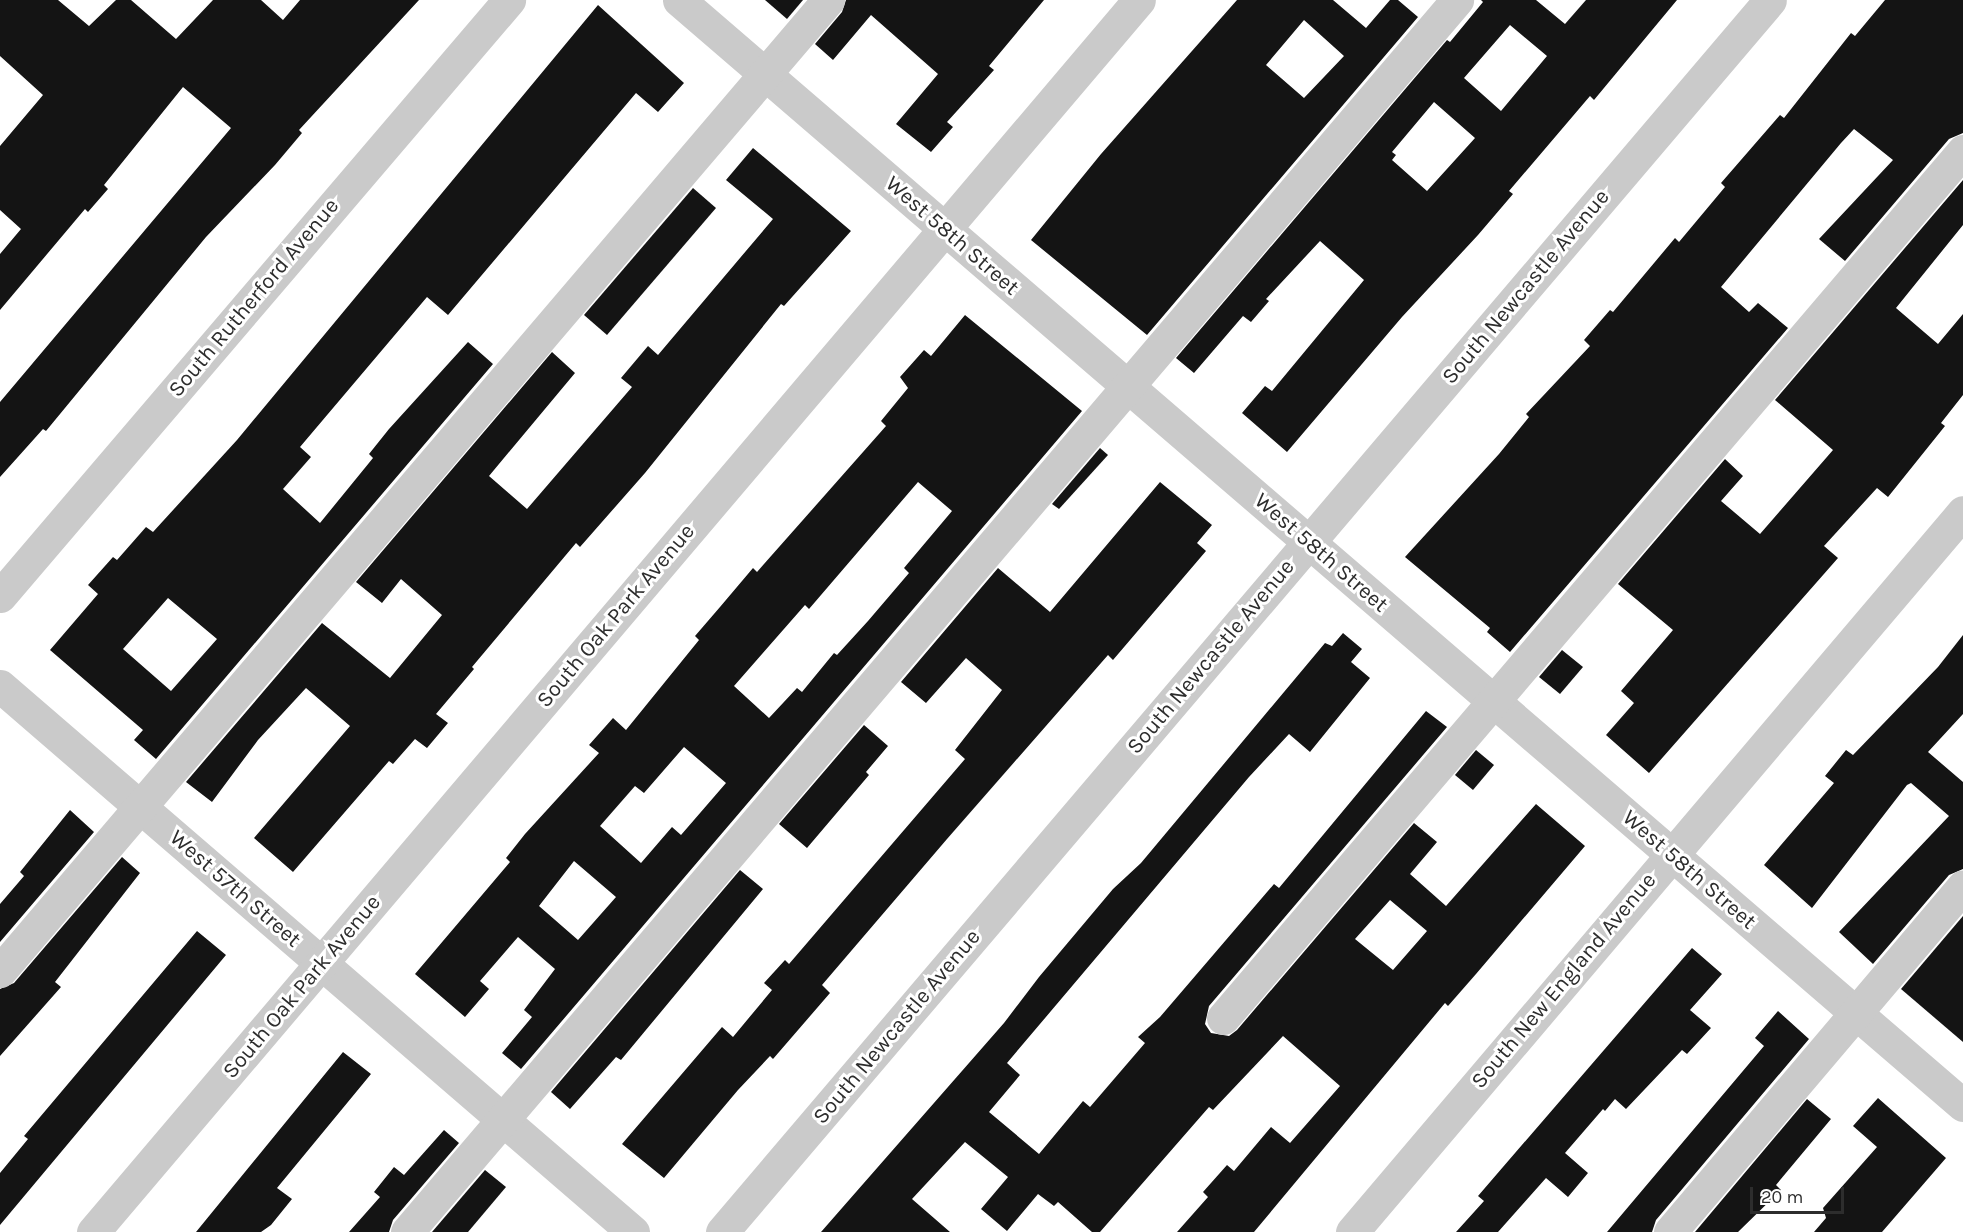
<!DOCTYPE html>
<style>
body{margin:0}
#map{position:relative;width:1963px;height:1232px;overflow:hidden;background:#fff;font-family:Karla,sans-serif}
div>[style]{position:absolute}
.building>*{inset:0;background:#141414}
.minor>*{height:33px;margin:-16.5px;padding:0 16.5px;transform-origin:16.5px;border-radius:16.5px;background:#cacaca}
span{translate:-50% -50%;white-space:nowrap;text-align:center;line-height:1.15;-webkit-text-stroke:6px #fff;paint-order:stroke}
.street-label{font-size:22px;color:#2d2d2d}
.scale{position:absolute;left:1750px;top:1187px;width:94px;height:27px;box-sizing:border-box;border:3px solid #2d2d2d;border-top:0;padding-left:8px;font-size:18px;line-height:21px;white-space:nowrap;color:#2d2d2d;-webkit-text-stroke:4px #fff;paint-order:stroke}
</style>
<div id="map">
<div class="building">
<div style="clip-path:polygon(0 0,58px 0,89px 26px,116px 0,131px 0,176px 39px,213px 0,261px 0,283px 20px,300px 0,419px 0,299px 130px,302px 133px,275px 165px,206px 237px,46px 431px,43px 429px,0 477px,0 402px,231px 128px,183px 87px,104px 185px,108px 189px,88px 212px,85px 209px,0 310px,0 254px,21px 229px,0 210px,0 146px,43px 95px,0 56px)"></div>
<div style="clip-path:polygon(765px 0,803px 0,787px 19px)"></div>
<div style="clip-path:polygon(846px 0,1044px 0,989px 66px,994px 70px,947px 122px,953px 127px,931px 152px,896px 124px,938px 74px,871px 15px,833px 60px,815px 44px,842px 12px)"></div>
<div style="clip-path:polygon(evenodd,1237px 0,1333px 0,1366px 28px,1390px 0,1398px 0,1418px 17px,1147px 335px,1031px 240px,1101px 154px,1237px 0,1304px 20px,1344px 56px,1304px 98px,1266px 65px,1304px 20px)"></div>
<div style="clip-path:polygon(evenodd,1481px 0,1536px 0,1565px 24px,1586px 0,1677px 0,1594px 100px,1590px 96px,1509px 191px,1513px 194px,1478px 235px,1402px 317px,1287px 452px,1242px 413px,1265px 386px,1272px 391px,1364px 280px,1320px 241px,1266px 299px,1269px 301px,1251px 322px,1243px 316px,1194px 373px,1176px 358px,1447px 40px,1450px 42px,1483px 2px,1481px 0,1510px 25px,1547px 56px,1501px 111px,1464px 78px,1510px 25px,1481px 0,1434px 102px,1475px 138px,1427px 191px,1392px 160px,1396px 155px,1392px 152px,1434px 102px)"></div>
<div style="clip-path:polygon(1885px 0,1963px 0,1963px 133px,1949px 139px,1845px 261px,1819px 239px,1893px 160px,1854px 129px,1841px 143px,1721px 287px,1749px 312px,1758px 303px,1788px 328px,1510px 652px,1487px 632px,1490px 628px,1405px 557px,1499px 454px,1529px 417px,1526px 414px,1590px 346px,1584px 340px,1610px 310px,1613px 312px,1675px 238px,1679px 242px,1725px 187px,1721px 183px,1780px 115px,1784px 118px,1851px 33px,1855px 36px)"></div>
<div style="clip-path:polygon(evenodd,598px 5px,684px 83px,658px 112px,636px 93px,448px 315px,427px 297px,300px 447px,311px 457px,283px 489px,320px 523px,373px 458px,369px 454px,389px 429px,468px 342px,493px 364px,156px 759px,134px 740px,143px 730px,50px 650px,98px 594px,88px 585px,113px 557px,117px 560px,146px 527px,153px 532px,237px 440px,598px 5px,168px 598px,217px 639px,171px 691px,123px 649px,168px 598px)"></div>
<div style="clip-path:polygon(753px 148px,851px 231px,784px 306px,781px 304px,645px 473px,580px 547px,576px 543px,472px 667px,474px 669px,436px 714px,448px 723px,427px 748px,415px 739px,393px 764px,389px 761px,293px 872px,254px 838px,350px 726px,306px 688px,258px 740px,212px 802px,186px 782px,322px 623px,390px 678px,442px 615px,401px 579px,382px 603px,356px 582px,552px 352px,575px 373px,489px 476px,527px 509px,632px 387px,621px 378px,648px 346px,658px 355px,773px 219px,726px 180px)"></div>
<div style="clip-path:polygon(1963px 180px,1963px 225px,1896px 308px,1938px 344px,1963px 314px,1963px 395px,1941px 423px,1945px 426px,1888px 497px,1877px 488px,1824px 546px,1838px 558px,1649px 773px,1606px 735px,1634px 703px,1621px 691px,1673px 630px,1618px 584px,1725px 459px,1743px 476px,1721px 501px,1760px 534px,1833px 450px,1775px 400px)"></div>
<div style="clip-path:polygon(693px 188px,716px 208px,607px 335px,584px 315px)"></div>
<div style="clip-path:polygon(evenodd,965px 315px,1082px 411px,521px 1069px,502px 1053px,532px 1017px,524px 1010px,555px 969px,518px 937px,480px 981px,489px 989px,465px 1017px,415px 974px,510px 862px,506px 858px,525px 834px,599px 753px,589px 745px,613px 718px,626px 730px,699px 640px,695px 636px,720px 607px,753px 568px,757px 572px,886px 426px,881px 421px,908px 388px,900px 377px,924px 350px,931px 356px,965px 315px,918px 482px,952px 511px,904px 568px,909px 573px,868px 621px,837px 655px,834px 653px,802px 692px,797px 688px,769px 718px,734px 686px,805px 605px,809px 609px,918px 482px,965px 315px,684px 747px,726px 783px,681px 835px,672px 827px,641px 863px,600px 826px,635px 786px,644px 793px,684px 747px,965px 315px,574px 861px,616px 897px,578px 940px,539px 906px,574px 861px)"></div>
<div style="clip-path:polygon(1100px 448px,1108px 455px,1059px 509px,1052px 504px)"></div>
<div style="clip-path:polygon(1160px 482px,1212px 525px,1197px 543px,1206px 551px,1113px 660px,1108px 655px,947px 839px,822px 985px,830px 993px,773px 1059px,770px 1056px,738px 1090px,664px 1178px,622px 1144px,722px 1027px,733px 1037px,772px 990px,764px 983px,785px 960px,789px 964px,965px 759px,955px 750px,1002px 690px,966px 658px,926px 703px,901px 682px,998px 568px,1050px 612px)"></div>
<div style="clip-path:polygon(evenodd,1343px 633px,1362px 649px,1351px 662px,1370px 678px,1310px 752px,1289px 734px,1249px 777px,1007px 1063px,1020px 1075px,989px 1112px,1039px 1154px,1083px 1101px,1090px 1107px,1145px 1043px,1138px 1037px,1160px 1017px,1274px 884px,1279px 888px,1426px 711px,1447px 727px,1209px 1006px,1205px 1024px,1211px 1033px,1229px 1036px,1237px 1030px,1414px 823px,1437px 842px,1410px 874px,1446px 906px,1536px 804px,1585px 846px,1476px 974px,1448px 1006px,1445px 1003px,1254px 1232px,1177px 1232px,1208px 1197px,1203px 1192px,1227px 1165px,1234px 1171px,1271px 1127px,1290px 1143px,1340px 1086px,1283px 1036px,1213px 1110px,1209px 1107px,1100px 1232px,1092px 1232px,1058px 1202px,1054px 1206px,1038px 1194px,1007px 1231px,981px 1209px,1008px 1177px,965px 1142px,912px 1199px,950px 1232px,821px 1232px,1004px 1023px,1039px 977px,1113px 889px,1141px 863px,1325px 643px,1332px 646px,1343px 633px,1390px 900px,1427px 931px,1393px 970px,1355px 939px,1390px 900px)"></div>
<div style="clip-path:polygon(1963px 635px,1963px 714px,1928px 752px,1963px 782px,1963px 869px,1949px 875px,1873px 964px,1839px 932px,1949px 816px,1911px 783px,1907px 785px,1812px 908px,1764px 865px,1834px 783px,1825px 776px,1846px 750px,1853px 755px,1938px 667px)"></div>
<div style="clip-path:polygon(1562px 650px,1583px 667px,1560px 694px,1539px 677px)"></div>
<div style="clip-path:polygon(864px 725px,888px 746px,866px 772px,869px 775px,807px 848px,779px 824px)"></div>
<div style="clip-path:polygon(1476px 750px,1494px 765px,1473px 790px,1455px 775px)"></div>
<div style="clip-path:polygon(70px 810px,94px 832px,0 942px,0 904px,24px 876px,20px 872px)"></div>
<div style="clip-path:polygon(122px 857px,140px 873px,55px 982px,61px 987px,0 1056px,0 989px,14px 983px)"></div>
<div style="clip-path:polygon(740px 870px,763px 889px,621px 1060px,616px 1057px,570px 1109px,551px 1092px)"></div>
<div style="clip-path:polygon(1963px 916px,1963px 1042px,1901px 989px)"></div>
<div style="clip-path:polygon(197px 931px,226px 955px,0 1225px,0 1173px,28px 1139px,24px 1136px)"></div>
<div style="clip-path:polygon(1692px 948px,1722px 974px,1690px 1010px,1711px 1028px,1687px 1054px,1682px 1050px,1626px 1109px,1615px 1099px,1605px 1111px,1603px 1109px,1565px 1153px,1588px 1173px,1568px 1197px,1546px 1178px,1498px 1232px,1456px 1232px,1484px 1201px,1478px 1196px)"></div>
<div style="clip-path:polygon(1778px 1011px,1809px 1039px,1656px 1220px,1652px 1232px,1607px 1232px,1764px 1046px,1755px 1038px)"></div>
<div style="clip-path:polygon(343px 1052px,371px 1074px,277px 1188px,292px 1199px,271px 1225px,261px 1232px,196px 1232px)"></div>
<div style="clip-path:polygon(1878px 1098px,1946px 1158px,1882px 1232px,1814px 1232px,1826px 1218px,1823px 1208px,1877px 1147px,1853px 1126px)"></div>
<div style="clip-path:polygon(1807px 1099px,1831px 1119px,1776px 1185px,1781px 1190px,1738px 1232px,1695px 1232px)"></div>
<div style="clip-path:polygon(444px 1130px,459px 1143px,393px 1220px,389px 1232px,349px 1232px,380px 1197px,374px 1192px,394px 1167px,404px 1175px)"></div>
<div style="clip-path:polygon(485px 1170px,506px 1187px,468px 1232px,432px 1232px)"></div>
</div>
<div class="minor">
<div style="left:679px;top:0;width:1694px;rotate:40.72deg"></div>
<div style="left:0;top:596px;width:784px;rotate:-49.5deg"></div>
<div style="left:0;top:686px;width:836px;rotate:40.78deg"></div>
<div style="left:0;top:971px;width:1276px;rotate:-49.54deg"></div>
<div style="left:1223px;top:1018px;width:1140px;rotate:-49.52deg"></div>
<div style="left:93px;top:1232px;width:1616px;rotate:-49.67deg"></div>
<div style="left:407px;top:1232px;width:1619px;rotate:-49.56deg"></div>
<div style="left:722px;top:1232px;width:1617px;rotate:-49.61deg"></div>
<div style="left:1352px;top:1232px;width:944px;rotate:-49.68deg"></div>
<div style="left:1670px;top:1232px;width:453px;rotate:-49.7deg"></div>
</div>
<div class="street-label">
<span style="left:952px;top:236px;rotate:41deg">West 58th Street</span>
<span style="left:1526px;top:287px;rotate:-50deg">South Newcastle Avenue</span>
<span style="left:254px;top:298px;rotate:-50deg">South Rutherford Avenue</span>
<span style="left:1321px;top:553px;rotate:41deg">West 58th Street</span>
<span style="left:616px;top:616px;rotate:-50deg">South Oak Park Avenue</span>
<span style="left:1211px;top:657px;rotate:-50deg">South Newcastle Avenue</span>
<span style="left:1689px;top:870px;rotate:41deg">West 58th Street</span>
<span style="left:235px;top:889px;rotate:41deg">West 57th Street</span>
<span style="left:1564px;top:981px;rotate:-50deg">South New England Avenue</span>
<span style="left:302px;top:987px;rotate:-50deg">South Oak Park Avenue</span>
<span style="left:897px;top:1027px;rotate:-50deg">South Newcastle Avenue</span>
</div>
<div class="scale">20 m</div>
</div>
